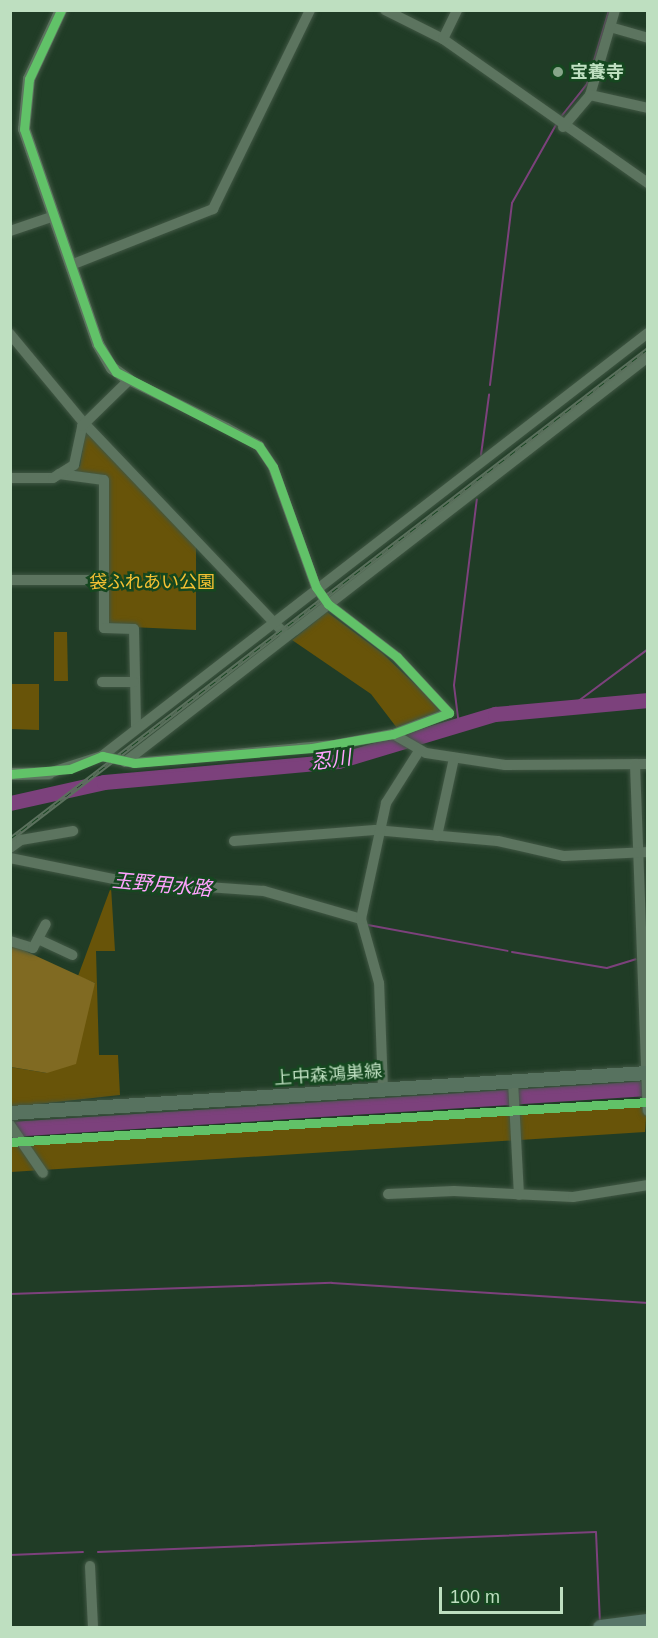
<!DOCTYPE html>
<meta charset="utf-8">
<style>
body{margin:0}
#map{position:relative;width:658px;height:1638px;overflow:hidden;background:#203c26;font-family:Arial,"Noto Sans JP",sans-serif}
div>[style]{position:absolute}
.green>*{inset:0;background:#685409}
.forest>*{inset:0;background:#806a22}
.stream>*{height:2px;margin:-1px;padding:0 1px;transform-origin:1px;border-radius:1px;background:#7c417c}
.river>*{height:15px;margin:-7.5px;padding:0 7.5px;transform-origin:7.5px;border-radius:7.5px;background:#7c417c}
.roads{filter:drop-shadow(0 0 2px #415744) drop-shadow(0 0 2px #415744)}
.minor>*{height:10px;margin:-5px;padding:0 5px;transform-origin:5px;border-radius:5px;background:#5c745f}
.tertiary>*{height:12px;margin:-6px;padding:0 6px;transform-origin:6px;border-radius:6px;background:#5c745f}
.secondary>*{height:14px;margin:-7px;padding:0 7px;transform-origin:7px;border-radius:7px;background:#57725f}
.trunk>*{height:16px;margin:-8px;padding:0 8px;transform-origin:8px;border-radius:8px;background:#587669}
.rail>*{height:4.5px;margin-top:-2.25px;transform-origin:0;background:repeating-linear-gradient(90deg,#15471f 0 7px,#5b715d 0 14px);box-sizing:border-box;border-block:2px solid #5b715d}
.cycleway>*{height:9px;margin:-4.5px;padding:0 4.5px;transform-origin:4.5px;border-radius:4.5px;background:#61c268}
.dots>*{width:16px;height:16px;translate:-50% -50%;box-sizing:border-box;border:3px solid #15471f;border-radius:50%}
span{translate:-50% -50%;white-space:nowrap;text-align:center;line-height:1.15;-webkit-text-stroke:5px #15471f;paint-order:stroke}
.poi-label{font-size:18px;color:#bedfc0;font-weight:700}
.left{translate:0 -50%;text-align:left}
.park-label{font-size:18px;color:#f5c133}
.street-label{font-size:18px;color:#bedfc0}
.water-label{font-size:20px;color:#ffa3fe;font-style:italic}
.frame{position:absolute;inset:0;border:12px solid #bedfc0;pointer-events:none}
.scale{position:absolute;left:439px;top:1587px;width:124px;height:27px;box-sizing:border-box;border:3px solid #bedfc0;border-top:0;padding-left:8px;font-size:18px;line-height:21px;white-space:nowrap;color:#bedfc0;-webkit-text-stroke:4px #15471f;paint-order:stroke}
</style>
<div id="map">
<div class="green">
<div style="clip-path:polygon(86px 428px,196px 545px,196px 630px,109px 626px,107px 476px,70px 473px,80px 466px)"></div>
<div style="clip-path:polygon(327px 612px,382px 653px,444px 712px,397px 728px,371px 694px,292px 640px)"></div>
<div style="clip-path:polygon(54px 632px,67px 632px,68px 681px,54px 681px)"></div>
<div style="clip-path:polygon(11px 684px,39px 684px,39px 730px,11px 729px)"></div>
<div style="clip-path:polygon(111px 887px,115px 951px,96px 951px,99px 1055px,118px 1055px,120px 1095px,11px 1107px,10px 1067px,47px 1073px,95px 983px,78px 976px)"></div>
<div style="clip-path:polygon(647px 1104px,645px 1132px,11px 1172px,11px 1144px)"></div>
</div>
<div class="forest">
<div style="clip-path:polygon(10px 944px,95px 983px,76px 1064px,47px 1073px,11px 1067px)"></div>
</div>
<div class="stream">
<div style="left:560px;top:118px;width:43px;rotate:-51.5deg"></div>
<div style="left:587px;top:84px;width:77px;rotate:-73.4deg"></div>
<div style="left:490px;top:385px;width:183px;rotate:-83.1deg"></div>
<div style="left:512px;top:203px;width:92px;rotate:-60.6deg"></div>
<div style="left:481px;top:455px;width:61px;rotate:-82.4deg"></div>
<div style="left:573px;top:705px;width:94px;rotate:-36.7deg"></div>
<div style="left:459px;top:726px;width:41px;rotate:-97deg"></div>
<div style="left:454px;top:685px;width:187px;rotate:-83deg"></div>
<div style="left:368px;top:925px;width:142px;rotate:10.5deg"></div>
<div style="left:512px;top:952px;width:96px;rotate:9.6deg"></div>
<div style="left:607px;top:968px;width:30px;rotate:-17deg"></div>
<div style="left:10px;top:1294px;width:322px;rotate:-2deg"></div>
<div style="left:332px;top:1283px;width:317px;rotate:3.6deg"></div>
<div style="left:98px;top:1552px;width:498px;rotate:-2.3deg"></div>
<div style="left:596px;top:1532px;width:90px;rotate:87.5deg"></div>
<div style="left:10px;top:1555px;width:73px;rotate:-2.4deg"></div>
</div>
<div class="river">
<div style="left:10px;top:803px;width:96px;rotate:-12.6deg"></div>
<div style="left:104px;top:782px;width:235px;rotate:-5.1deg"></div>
<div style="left:338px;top:761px;width:164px;rotate:-16.7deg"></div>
<div style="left:495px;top:714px;width:154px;rotate:-5.2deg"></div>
<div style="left:10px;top:1129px;width:639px;rotate:-3.68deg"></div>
</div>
<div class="roads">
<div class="minor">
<div style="left:385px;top:10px;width:65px;rotate:26.6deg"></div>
<div style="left:443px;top:39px;width:251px;rotate:35.1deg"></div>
<div style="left:610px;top:27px;width:40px;rotate:16deg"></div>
<div style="left:443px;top:39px;width:32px;rotate:-64deg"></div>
<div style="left:590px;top:95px;width:89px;rotate:-73.6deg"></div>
<div style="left:563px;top:127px;width:42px;rotate:-49.8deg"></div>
<div style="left:590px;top:95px;width:59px;rotate:12.6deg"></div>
<div style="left:10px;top:231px;width:46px;rotate:-18.8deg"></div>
<div style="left:71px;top:265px;width:153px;rotate:-21.5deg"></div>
<div style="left:213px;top:209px;width:221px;rotate:-64deg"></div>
<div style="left:10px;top:334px;width:116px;rotate:50.3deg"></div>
<div style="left:84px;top:423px;width:294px;rotate:46.4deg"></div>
<div style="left:59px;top:474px;width:45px;rotate:7.6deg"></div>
<div style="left:104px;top:480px;width:148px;rotate:90deg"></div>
<div style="left:104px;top:628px;width:30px;rotate:2deg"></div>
<div style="left:134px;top:629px;width:97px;rotate:88.8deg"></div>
<div style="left:10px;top:478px;width:43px"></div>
<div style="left:53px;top:478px;width:25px;rotate:-32deg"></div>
<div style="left:74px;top:465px;width:40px;rotate:-78deg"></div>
<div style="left:82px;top:426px;width:66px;rotate:-44.4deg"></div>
<div style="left:129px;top:380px;width:109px;rotate:26.1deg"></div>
<div style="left:227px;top:428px;width:37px;rotate:29deg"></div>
<div style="left:259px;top:446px;width:25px;rotate:56deg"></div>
<div style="left:273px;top:467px;width:127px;rotate:70.3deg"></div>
<div style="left:316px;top:587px;width:21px;rotate:55deg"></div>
<div style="left:328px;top:604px;width:87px;rotate:37.5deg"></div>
<div style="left:397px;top:657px;width:76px;rotate:47.1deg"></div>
<div style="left:449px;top:713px;width:60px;rotate:159.4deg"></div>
<div style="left:393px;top:734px;width:60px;rotate:169.4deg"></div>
<div style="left:334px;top:745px;width:201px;rotate:174.9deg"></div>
<div style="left:134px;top:763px;width:33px;rotate:-168deg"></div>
<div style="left:102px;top:756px;width:56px;rotate:162.2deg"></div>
<div style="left:10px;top:580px;width:94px"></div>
<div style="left:102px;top:682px;width:32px"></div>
<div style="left:393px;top:734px;width:38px;rotate:30deg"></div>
<div style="left:426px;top:753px;width:80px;rotate:8.6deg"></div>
<div style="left:505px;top:765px;width:143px;rotate:-0.4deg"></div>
<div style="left:102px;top:756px;width:691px;rotate:-37.77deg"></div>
<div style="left:125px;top:762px;width:661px;rotate:-37.75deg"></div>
<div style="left:635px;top:764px;width:347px;rotate:87.9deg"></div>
<div style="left:437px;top:836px;width:80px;rotate:-77.7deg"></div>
<div style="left:234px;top:841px;width:141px;rotate:-4.5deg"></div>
<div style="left:375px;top:830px;width:123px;rotate:5.1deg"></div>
<div style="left:498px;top:841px;width:68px;rotate:12.8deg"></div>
<div style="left:564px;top:856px;width:84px;rotate:-2.7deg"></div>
<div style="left:10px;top:848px;width:14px;rotate:-36deg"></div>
<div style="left:21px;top:840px;width:53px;rotate:-9.8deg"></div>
<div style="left:10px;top:858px;width:115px;rotate:11.5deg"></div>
<div style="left:123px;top:881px;width:141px;rotate:4.1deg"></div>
<div style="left:264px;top:891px;width:101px;rotate:16.1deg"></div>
<div style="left:38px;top:939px;width:38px;rotate:25deg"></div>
<div style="left:10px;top:941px;width:24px;rotate:17deg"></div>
<div style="left:33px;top:948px;width:27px;rotate:-62deg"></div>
<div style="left:513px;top:1081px;width:114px;rotate:87deg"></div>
<div style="left:383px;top:1090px;width:107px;rotate:-92.1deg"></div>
<div style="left:379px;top:983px;width:66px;rotate:-105.7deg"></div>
<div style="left:361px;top:919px;width:119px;rotate:-77.8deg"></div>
<div style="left:386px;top:803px;width:62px;rotate:-57.6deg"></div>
<div style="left:10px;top:1125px;width:58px;rotate:55.5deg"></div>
<div style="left:388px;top:1194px;width:66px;rotate:-2.6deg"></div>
<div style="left:454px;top:1191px;width:119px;rotate:2.9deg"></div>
<div style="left:573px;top:1197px;width:76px;rotate:-9.1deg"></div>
<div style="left:90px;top:1566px;width:62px;rotate:87.2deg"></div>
</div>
<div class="tertiary">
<div style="left:61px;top:10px;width:76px;rotate:114.9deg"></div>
<div style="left:29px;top:79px;width:50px;rotate:95.7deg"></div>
<div style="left:24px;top:129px;width:227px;rotate:71deg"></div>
<div style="left:98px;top:344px;width:28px;rotate:60deg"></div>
<div style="left:112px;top:368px;width:21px;rotate:35deg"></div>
<div style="left:10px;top:774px;width:39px;rotate:-1deg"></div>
</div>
<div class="secondary">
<div style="left:10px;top:1113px;width:639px;rotate:-3.59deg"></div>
</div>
<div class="trunk">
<div style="left:601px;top:1628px;width:47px;rotate:-7.3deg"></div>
</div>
</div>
<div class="rail">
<div style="left:10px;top:839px;width:804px;rotate:-37.53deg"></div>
</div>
<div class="cycleway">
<div style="left:10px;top:774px;width:60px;rotate:-4.8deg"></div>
<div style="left:70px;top:769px;width:35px;rotate:-22deg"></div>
<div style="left:102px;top:756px;width:33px;rotate:12deg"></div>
<div style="left:134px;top:763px;width:179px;rotate:-4.8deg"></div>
<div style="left:312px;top:748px;width:82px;rotate:-9.8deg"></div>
<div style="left:393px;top:734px;width:60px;rotate:-20.6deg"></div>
<div style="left:449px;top:713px;width:76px;rotate:-132.9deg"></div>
<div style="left:397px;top:657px;width:87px;rotate:-142.5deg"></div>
<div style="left:328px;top:604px;width:21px;rotate:-125deg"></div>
<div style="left:316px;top:587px;width:127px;rotate:-109.7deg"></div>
<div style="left:273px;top:467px;width:25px;rotate:-124deg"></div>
<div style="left:259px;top:446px;width:161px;rotate:-152.6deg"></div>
<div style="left:116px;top:372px;width:33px;rotate:-123deg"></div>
<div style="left:98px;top:344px;width:227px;rotate:-109deg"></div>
<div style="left:24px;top:129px;width:50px;rotate:-84.3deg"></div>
<div style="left:29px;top:79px;width:76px;rotate:-65.1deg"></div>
<div style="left:10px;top:1142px;width:639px;rotate:-3.59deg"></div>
</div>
<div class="dots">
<div style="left:558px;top:72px;background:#87a68a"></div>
</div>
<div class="poi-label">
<span class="left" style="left:570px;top:72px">宝養寺</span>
</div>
<div class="park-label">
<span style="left:152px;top:582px">袋ふれあい公園</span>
</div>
<div class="street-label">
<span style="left:328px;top:1075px;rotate:-4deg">上中森鴻巣線</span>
</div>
<div class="water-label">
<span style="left:331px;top:760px;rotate:-8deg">忍川</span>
<span style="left:162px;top:885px;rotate:5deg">玉野用水路</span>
</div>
<div class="frame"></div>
<div class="scale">100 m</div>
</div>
